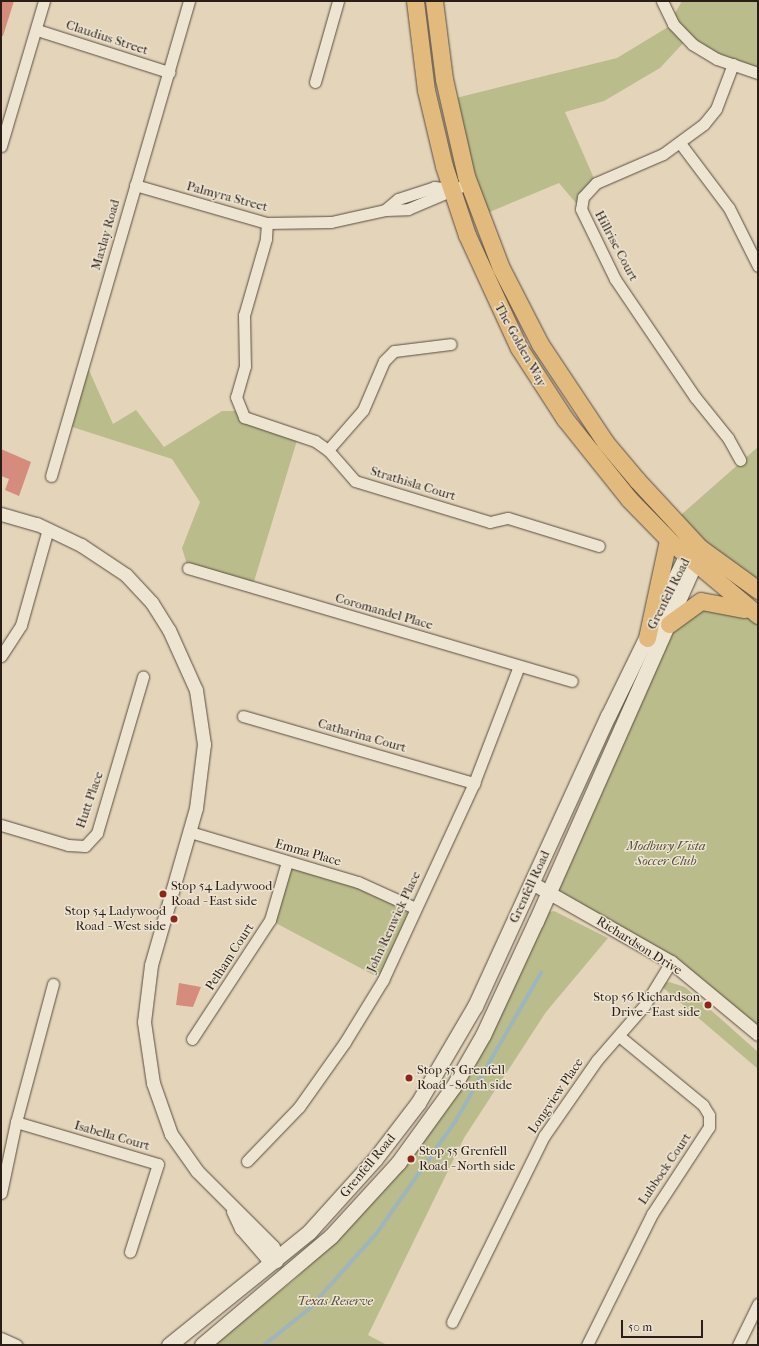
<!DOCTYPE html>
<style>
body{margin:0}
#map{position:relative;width:759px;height:1346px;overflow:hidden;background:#e4d5ba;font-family:"IM FELL French Canon",serif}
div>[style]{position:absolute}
.green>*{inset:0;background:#babc8b}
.stream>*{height:3.5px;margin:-1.75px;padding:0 1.75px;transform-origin:1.75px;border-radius:1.75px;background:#9db5bc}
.building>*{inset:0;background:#d68c7d}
.roads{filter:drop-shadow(0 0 1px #594c40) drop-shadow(0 0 1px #594c40)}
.minor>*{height:11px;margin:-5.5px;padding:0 5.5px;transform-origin:5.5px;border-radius:5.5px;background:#ede4d2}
.tertiary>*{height:13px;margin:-6.5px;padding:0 6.5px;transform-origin:6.5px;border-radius:6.5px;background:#ede4d2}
.secondary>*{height:15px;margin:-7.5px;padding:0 7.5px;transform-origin:7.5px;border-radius:7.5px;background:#ede4d2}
.primary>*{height:17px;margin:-8.5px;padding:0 8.5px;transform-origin:8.5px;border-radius:8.5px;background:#e2ba7d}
.dots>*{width:11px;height:11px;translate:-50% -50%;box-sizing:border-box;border:2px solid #ede4d2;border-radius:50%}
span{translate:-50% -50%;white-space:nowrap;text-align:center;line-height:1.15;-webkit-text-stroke:3px #ede4d2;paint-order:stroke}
.street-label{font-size:13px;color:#2b1e18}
.park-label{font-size:13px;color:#564d3a;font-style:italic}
.poi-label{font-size:13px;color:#2b1e18}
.left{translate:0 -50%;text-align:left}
.right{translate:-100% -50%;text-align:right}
.frame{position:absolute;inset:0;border:2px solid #2b1e18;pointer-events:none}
.scale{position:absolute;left:621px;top:1320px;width:82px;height:18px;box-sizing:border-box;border:2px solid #2b1e18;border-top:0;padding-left:5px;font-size:12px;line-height:14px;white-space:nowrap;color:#2b1e18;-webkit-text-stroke:3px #ede4d2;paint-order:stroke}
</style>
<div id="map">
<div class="green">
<div style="clip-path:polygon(682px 1px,758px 1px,758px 73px,717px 59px,671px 20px)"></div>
<div style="clip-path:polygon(673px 24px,687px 39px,660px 68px,604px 101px,565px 112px,596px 183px,581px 209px,559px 183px,480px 216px,448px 100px,617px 58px)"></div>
<div style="clip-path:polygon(88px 368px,113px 424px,136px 410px,164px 447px,222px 411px,238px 411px,299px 434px,252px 588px,188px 568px,182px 548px,200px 502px,172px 459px,66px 425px)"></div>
<div style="clip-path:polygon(758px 447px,758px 591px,674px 521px)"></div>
<div style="clip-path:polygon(694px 603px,758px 615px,758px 1034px,671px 962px,550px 892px,669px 624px)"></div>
<div style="clip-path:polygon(287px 862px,415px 908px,383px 980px,270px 920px)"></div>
<div style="clip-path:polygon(554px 911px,608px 938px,546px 1012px,464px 1138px,368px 1335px,387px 1345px,212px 1345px,294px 1280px,339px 1237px,402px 1167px,546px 913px)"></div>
<div style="clip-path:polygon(669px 982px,685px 987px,758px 1052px,758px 1069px,660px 985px)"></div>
</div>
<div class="stream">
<div style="left:264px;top:1345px;width:56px;rotate:-38.5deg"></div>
<div style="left:308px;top:1310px;width:103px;rotate:-48.1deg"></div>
<div style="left:377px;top:1233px;width:136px;rotate:-54.9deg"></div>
<div style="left:455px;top:1122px;width:172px;rotate:-60deg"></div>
</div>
<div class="building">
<div style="clip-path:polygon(1px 1px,14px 1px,3px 36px,1px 36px)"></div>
<div style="clip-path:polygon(1px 449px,31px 462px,19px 496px,5px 490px,9px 479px,1px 476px)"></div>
<div style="clip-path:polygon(179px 983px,201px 987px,193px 1007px,176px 1005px)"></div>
</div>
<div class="roads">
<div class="minor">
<div style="left:662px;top:1px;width:25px;rotate:64deg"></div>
<div style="left:673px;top:24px;width:28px;rotate:46deg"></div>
<div style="left:692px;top:44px;width:29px;rotate:31deg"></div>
<div style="left:717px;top:59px;width:43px;rotate:18.9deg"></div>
<div style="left:37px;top:30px;width:139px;rotate:17.7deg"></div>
<div style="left:733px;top:64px;width:48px;rotate:110.7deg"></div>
<div style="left:716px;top:109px;width:19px;rotate:129deg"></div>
<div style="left:704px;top:124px;width:51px;rotate:143.8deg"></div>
<div style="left:663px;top:154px;width:73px;rotate:156.6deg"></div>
<div style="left:596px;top:183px;width:19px;rotate:133deg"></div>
<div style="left:583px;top:197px;width:12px;rotate:99deg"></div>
<div style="left:581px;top:209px;width:78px;rotate:64.1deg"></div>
<div style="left:615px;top:279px;width:143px;rotate:55.9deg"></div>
<div style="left:695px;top:397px;width:53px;rotate:51.2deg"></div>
<div style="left:728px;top:438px;width:25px;rotate:61deg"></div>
<div style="left:315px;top:82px;width:84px;rotate:-74.1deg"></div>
<div style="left:680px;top:143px;width:81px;rotate:53deg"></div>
<div style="left:729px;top:208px;width:65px;rotate:63.4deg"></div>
<div style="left:1px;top:146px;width:151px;rotate:-73.5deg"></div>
<div style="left:135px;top:185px;width:137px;rotate:16.1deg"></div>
<div style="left:267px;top:223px;width:64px;rotate:-0.9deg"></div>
<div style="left:331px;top:222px;width:55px;rotate:-12.5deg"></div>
<div style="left:385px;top:210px;width:23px;rotate:-2deg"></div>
<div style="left:408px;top:209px;width:66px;rotate:-23.1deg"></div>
<div style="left:385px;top:210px;width:17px;rotate:-40deg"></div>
<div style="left:398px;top:199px;width:38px;rotate:-18deg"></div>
<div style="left:434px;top:187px;width:18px;rotate:6deg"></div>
<div style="left:267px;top:223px;width:16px;rotate:94deg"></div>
<div style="left:266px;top:239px;width:79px;rotate:106.1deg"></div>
<div style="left:244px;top:315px;width:51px;rotate:88.9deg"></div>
<div style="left:245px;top:366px;width:32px;rotate:106deg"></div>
<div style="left:236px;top:397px;width:22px;rotate:68deg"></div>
<div style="left:244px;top:417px;width:75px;rotate:18.7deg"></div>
<div style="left:315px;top:441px;width:16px;rotate:35deg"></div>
<div style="left:328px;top:450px;width:41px;rotate:48.9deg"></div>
<div style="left:355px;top:481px;width:141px;rotate:16.9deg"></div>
<div style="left:490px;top:522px;width:18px;rotate:-13deg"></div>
<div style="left:508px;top:518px;width:95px;rotate:17.1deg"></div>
<div style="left:328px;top:450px;width:53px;rotate:-48.8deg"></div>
<div style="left:363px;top:410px;width:53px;rotate:-66.8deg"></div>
<div style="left:384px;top:361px;width:14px;rotate:-45deg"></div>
<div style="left:394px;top:351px;width:57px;rotate:-7deg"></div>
<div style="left:51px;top:476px;width:495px;rotate:-73.8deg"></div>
<div style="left:188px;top:568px;width:400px;rotate:16.4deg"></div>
<div style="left:1px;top:656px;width:37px;rotate:-57deg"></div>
<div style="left:21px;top:625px;width:100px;rotate:-74.3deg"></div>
<div style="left:243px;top:716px;width:241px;rotate:16.2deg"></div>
<div style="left:1px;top:825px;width:70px;rotate:16.6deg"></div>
<div style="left:68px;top:845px;width:17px;rotate:3deg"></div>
<div style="left:85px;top:846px;width:18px;rotate:-47deg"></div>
<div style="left:97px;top:833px;width:163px;rotate:-73.6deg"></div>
<div style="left:190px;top:832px;width:175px;rotate:16.6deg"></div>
<div style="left:358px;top:882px;width:63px;rotate:24.5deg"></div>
<div style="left:192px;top:1039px;width:142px;rotate:-56.8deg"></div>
<div style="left:270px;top:920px;width:60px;rotate:-73.7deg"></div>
<div style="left:16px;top:1122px;width:148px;rotate:16.5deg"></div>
<div style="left:158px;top:1164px;width:92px;rotate:107.7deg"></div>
<div style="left:247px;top:1161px;width:75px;rotate:-46.1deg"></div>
<div style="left:299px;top:1107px;width:80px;rotate:-54.7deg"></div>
<div style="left:345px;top:1042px;width:73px;rotate:-58.5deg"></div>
<div style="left:383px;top:980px;width:217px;rotate:-65.2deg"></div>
<div style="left:474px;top:783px;width:125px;rotate:-69deg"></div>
<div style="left:1px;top:1193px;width:73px;rotate:-78.1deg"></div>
<div style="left:16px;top:1122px;width:143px;rotate:-75deg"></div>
<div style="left:452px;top:1322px;width:208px;rotate:-63.7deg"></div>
<div style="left:544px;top:1136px;width:93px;rotate:-55.1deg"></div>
<div style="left:597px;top:1060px;width:72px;rotate:-49deg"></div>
<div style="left:644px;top:1006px;width:52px;rotate:-58.5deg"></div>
<div style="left:1px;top:1338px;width:17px;rotate:24deg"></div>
<div style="left:587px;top:1345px;width:146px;rotate:-63.6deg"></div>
<div style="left:652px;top:1214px;width:104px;rotate:-56.8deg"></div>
<div style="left:709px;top:1127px;width:12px;rotate:-90deg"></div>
<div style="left:709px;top:1115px;width:12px;rotate:-121deg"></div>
<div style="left:703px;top:1105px;width:109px;rotate:-140.6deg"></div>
<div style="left:738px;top:1345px;width:46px;rotate:-64deg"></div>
</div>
<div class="tertiary">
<div style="left:1px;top:514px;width:37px;rotate:16deg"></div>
<div style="left:37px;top:524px;width:49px;rotate:25.5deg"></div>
<div style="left:81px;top:545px;width:54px;rotate:33.7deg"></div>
<div style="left:126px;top:575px;width:38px;rotate:47deg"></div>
<div style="left:152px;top:603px;width:32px;rotate:58deg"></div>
<div style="left:169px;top:630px;width:66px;rotate:65.8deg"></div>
<div style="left:196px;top:690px;width:55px;rotate:81.6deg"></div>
<div style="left:204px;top:744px;width:64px;rotate:97.1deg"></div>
<div style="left:196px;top:808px;width:163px;rotate:106deg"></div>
<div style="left:151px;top:965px;width:57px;rotate:97deg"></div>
<div style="left:144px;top:1022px;width:62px;rotate:81.6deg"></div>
<div style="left:153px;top:1083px;width:54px;rotate:70.6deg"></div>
<div style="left:171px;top:1134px;width:45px;rotate:54.9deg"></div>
<div style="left:197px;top:1171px;width:107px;rotate:45deg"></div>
<div style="left:273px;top:1247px;width:14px;rotate:78deg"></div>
<div style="left:532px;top:883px;width:160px;rotate:29.6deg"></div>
<div style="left:671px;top:962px;width:113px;rotate:39.6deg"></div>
<div style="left:233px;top:1211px;width:19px;rotate:65deg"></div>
<div style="left:241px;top:1228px;width:38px;rotate:49deg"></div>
<div style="left:266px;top:1257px;width:11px;rotate:22deg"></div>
</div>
<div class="secondary">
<div style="left:169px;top:1345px;width:180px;rotate:-38.9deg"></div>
<div style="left:309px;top:1232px;width:98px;rotate:-47.9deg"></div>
<div style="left:375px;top:1159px;width:71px;rotate:-52.5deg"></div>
<div style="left:418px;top:1103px;width:113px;rotate:-59.6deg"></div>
<div style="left:475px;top:1006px;width:319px;rotate:-65.4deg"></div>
<div style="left:608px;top:716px;width:178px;rotate:-64deg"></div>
<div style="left:686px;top:556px;width:13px;rotate:-32deg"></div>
<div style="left:202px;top:1345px;width:169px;rotate:-40.2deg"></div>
<div style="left:331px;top:1236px;width:99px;rotate:-47.5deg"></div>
<div style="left:398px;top:1163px;width:94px;rotate:-54.1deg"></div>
<div style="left:453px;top:1087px;width:60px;rotate:-60deg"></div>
<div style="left:483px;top:1035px;width:126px;rotate:-65.1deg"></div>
<div style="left:536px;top:921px;width:402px;rotate:-66.1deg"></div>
</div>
<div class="primary">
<div style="left:415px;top:1px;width:90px;rotate:83deg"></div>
<div style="left:426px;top:90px;width:78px;rotate:76.7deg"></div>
<div style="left:444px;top:166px;width:73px;rotate:71.6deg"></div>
<div style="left:467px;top:235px;width:124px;rotate:65.3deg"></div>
<div style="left:519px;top:348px;width:85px;rotate:57.1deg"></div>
<div style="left:565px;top:419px;width:102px;rotate:51.3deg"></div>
<div style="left:629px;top:499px;width:60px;rotate:45.7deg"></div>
<div style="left:671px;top:542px;width:114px;rotate:40deg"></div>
<div style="left:434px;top:1px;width:79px;rotate:82.7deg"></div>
<div style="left:444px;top:79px;width:99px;rotate:77.2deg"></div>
<div style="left:466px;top:176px;width:98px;rotate:69.2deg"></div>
<div style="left:501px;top:268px;width:85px;rotate:62.8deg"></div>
<div style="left:540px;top:344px;width:118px;rotate:56.4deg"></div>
<div style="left:605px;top:442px;width:50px;rotate:49.9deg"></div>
<div style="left:637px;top:480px;width:93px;rotate:47.2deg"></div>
<div style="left:700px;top:548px;width:72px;rotate:35.9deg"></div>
<div style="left:669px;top:624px;width:39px;rotate:-36deg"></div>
<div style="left:701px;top:601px;width:44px;rotate:10.5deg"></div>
<div style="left:647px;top:638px;width:100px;rotate:-77.9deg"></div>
</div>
</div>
<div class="dots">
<div style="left:163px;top:894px;background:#8f2418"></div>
<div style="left:174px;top:919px;background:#8f2418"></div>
<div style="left:708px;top:1005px;background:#8f2418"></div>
<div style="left:409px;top:1078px;background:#8f2418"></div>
<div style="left:411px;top:1159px;background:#8f2418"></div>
</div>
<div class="street-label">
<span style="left:107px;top:38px;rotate:18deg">Claudius Street</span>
<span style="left:227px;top:197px;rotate:15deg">Palmyra Street</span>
<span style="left:106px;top:235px;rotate:-74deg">Maxlay Road</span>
<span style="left:616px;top:246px;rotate:62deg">Hillrise Court</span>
<span style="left:520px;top:345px;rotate:61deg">The Golden Way</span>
<span style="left:413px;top:484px;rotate:17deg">Strathisla Court</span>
<span style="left:669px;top:594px;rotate:-63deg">Grenfell Road</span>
<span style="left:384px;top:612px;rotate:16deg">Coromandel Place</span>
<span style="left:362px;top:736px;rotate:16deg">Catharina Court</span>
<span style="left:90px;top:800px;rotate:-71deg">Hutt Place</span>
<span style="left:308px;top:853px;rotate:16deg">Emma Place</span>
<span style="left:530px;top:887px;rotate:-65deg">Grenfell Road</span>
<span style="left:394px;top:922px;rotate:-65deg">John Renwick Place</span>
<span style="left:639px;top:946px;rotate:32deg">Richardson Drive</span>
<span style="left:230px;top:957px;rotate:-57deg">Pelham Court</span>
<span style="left:556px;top:1096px;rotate:-56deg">Longview Place</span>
<span style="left:112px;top:1136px;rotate:16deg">Isabella Court</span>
<span style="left:368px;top:1166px;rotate:-50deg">Grenfell Road</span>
<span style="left:665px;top:1169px;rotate:-56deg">Lubbock Court</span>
</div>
<div class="park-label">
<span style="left:666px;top:854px">Modbury Vista<br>Soccer Club</span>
<span style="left:335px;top:1301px">Texas Reserve</span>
</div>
<div class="poi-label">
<span class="left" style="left:171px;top:894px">Stop 54 Ladywood<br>Road - East side</span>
<span class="right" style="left:166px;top:919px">Stop 54 Ladywood<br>Road - West side</span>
<span class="right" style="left:700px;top:1005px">Stop 56 Richardson<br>Drive - East side</span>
<span class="left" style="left:417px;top:1078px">Stop 55 Grenfell<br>Road - South side</span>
<span class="left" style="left:419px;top:1159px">Stop 55 Grenfell<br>Road - North side</span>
</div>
<div class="frame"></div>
<div class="scale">50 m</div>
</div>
